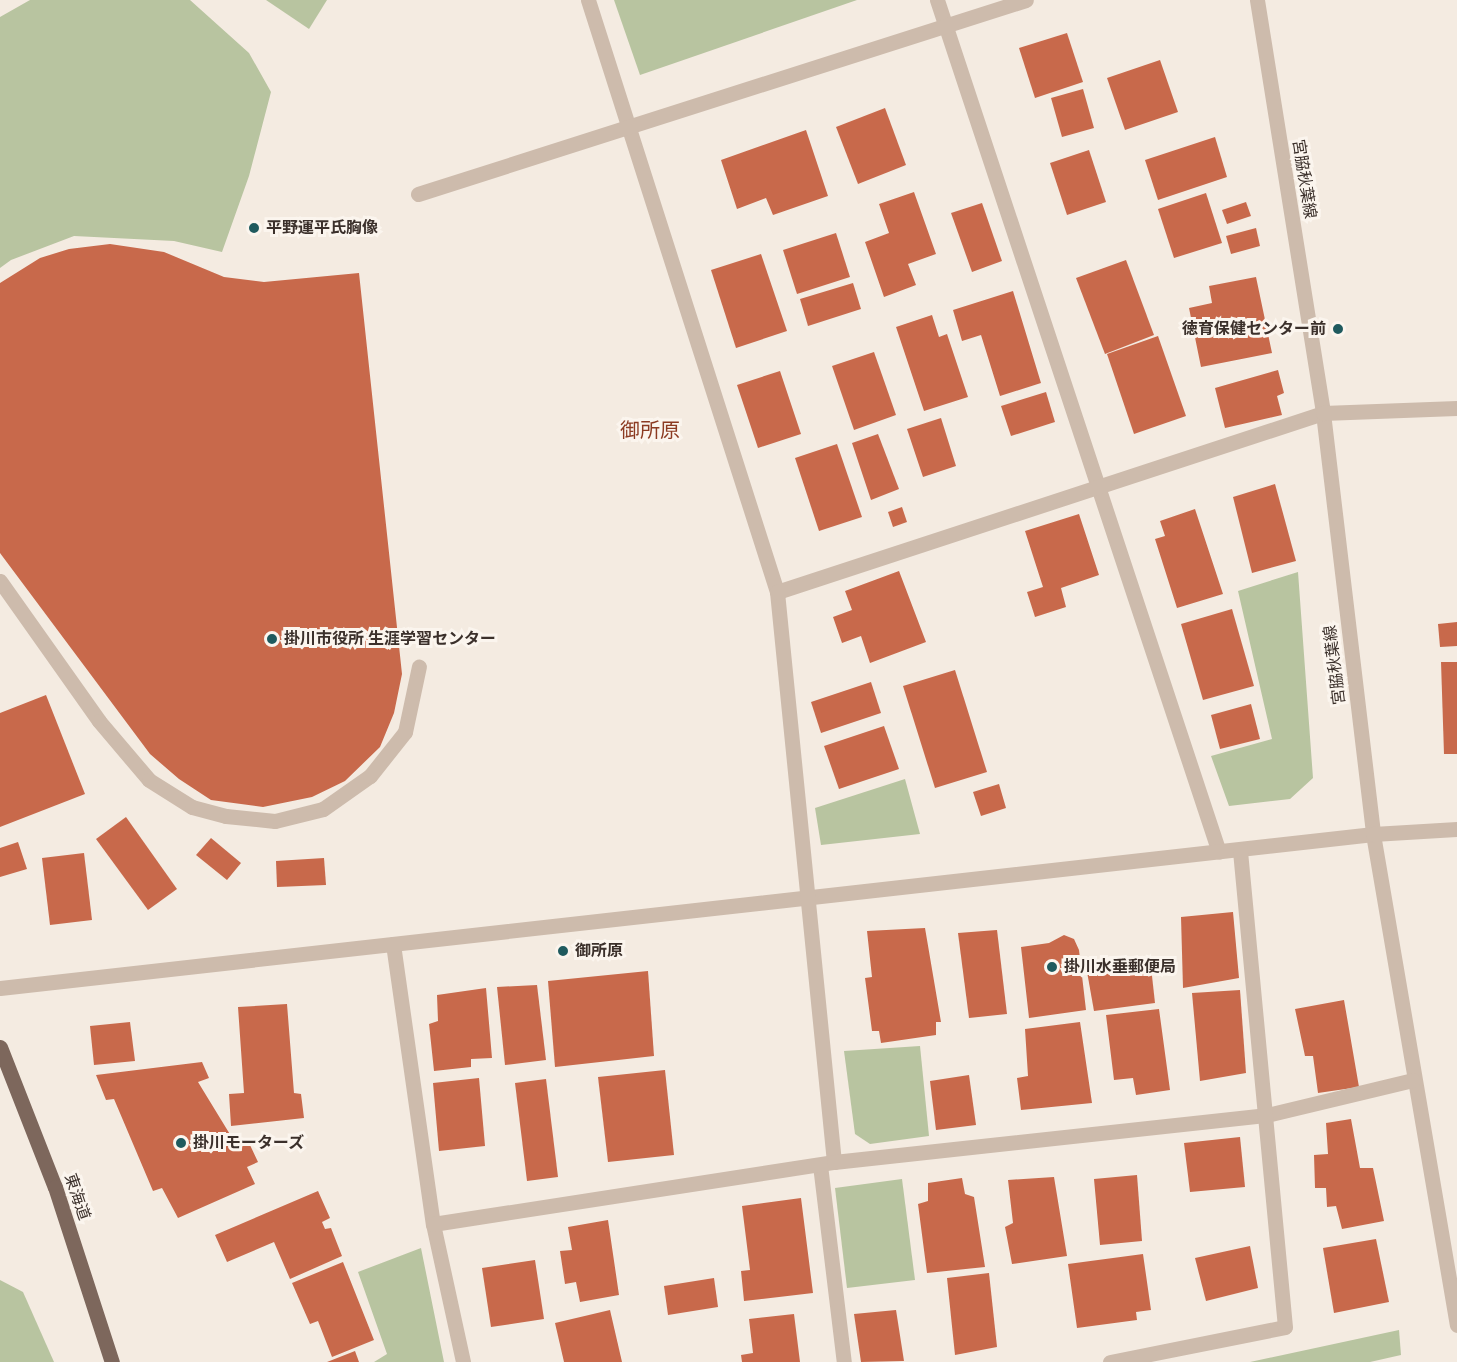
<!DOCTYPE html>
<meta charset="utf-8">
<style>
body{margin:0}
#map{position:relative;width:1457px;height:1362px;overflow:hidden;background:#f4ebe1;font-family:"Space Grotesk","Noto Sans JP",sans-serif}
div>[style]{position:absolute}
.green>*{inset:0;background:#b8c4a0}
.building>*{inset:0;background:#c8694b}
.minor>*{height:15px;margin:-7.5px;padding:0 7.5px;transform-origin:7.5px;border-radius:7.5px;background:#cdbbac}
.major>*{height:15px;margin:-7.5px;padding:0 7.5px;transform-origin:7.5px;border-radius:7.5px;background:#7d675c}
.dots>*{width:16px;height:16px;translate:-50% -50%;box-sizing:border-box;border:3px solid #fbf5ee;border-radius:50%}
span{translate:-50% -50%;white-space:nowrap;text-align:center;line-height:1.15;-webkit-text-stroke:6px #fbf5ee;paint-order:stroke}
.street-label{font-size:16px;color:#3b302b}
.poi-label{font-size:16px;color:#3b302b;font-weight:700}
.left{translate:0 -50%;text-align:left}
.right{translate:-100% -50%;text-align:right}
.quarter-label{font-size:20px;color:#8c3b22}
</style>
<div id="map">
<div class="green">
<div style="clip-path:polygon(30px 0,190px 0,249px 53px,271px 92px,249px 176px,222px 252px,174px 241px,74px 236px,11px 260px,0 268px,0 17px)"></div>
<div style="clip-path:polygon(266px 0,327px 0,309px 29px)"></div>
<div style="clip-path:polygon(614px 0,857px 0,640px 75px)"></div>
<div style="clip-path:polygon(1298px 572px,1313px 778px,1290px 799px,1229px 806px,1211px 756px,1272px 739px,1238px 591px)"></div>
<div style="clip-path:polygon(905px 779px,920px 834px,821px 845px,815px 808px)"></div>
<div style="clip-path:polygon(920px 1046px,929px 1136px,870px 1144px,855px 1134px,844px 1051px)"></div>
<div style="clip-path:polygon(902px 1179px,915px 1280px,847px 1288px,835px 1188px)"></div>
<div style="clip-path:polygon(421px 1248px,444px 1362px,374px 1362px,387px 1354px,358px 1272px)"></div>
<div style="clip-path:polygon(0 1280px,23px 1292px,54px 1362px,0 1362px)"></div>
<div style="clip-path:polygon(1399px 1330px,1401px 1355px,1370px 1362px,1250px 1362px)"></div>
</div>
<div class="building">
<div style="clip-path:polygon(1067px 33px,1083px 82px,1035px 98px,1019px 48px)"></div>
<div style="clip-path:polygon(1160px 60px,1178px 112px,1125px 130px,1107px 78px)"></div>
<div style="clip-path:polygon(1083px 89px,1094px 128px,1062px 137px,1051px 98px)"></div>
<div style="clip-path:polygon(885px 108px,906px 165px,858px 184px,836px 127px)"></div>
<div style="clip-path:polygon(806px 130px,828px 196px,773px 215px,766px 198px,737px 209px,721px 160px)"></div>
<div style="clip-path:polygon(1215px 137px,1227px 177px,1158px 200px,1145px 160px)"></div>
<div style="clip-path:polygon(1089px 150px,1106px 202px,1067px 215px,1050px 163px)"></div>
<div style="clip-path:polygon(914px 192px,936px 254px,908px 264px,916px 285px,884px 297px,865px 242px,889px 233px,879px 204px)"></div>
<div style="clip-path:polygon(1206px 193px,1222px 243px,1174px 258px,1158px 209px)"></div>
<div style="clip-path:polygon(1246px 202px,1251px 216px,1227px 224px,1222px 210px)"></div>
<div style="clip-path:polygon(982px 203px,1002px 261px,972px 272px,951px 213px)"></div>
<div style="clip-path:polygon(1256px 228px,1260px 246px,1231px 254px,1226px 236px)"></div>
<div style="clip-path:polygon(836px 233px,850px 277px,797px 294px,783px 250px)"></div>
<div style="clip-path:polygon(110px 244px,164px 252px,224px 277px,264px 282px,359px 273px,402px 674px,394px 713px,380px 747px,345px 781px,312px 797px,263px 807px,211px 800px,179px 779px,150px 754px,0 553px,0 283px,40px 258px,69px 249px)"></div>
<div style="clip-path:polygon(761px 254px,787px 331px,736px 348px,711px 270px)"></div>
<div style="clip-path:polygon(1126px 260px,1154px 335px,1105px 354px,1076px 278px)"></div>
<div style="clip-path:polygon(1256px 277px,1272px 353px,1201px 367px,1189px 308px,1212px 303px,1209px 286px)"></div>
<div style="clip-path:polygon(853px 283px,861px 309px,808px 326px,800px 299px)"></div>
<div style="clip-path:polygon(1013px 291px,1041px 383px,1000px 396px,981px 335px,962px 341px,953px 310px)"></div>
<div style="clip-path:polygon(932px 315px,939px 337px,947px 334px,968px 397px,924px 411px,896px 327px)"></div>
<div style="clip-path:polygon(1158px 336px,1186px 416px,1134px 434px,1107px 354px)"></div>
<div style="clip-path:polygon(874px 352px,896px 415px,854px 430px,832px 366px)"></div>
<div style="clip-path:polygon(1278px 370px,1284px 393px,1277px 396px,1282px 415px,1225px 428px,1215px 388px)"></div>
<div style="clip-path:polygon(780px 371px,801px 434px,758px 448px,737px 385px)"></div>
<div style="clip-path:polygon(1046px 392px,1055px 422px,1011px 436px,1001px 406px)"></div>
<div style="clip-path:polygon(941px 418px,956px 466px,923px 477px,907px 429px)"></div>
<div style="clip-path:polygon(878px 434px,899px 489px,871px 500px,852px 443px)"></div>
<div style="clip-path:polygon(837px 444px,862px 517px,819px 531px,795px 458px)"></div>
<div style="clip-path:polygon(1275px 484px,1296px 561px,1252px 573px,1233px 497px)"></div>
<div style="clip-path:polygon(902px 507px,907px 522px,893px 527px,888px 512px)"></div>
<div style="clip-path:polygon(1195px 509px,1223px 594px,1177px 608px,1155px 539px,1165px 536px,1160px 521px)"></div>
<div style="clip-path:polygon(1079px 514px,1099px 575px,1061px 588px,1066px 607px,1035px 617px,1027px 592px,1043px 587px,1025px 531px)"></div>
<div style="clip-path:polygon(899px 571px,926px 642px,870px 663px,861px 636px,842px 643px,833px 617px,852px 610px,845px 591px)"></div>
<div style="clip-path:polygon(1232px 609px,1254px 686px,1203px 700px,1181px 624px)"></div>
<div style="clip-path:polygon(1457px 622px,1457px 646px,1440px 647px,1438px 624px)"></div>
<div style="clip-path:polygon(1441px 662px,1457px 662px,1457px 754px,1444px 754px)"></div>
<div style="clip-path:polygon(955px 670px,987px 772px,935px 788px,903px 686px)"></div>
<div style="clip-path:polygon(871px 682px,881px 713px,821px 733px,811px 702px)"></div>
<div style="clip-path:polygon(46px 695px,85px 794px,0 827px,0 713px)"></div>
<div style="clip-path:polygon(1251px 704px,1260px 739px,1220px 749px,1211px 715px)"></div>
<div style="clip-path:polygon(884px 726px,899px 769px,839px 789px,824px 746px)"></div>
<div style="clip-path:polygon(999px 784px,1006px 808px,981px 816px,973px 792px)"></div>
<div style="clip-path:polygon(126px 817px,177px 889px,148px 910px,96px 839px)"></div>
<div style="clip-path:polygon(211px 838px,241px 863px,227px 880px,196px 855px)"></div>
<div style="clip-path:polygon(18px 842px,27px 869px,0 877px,0 848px)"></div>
<div style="clip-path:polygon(84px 853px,92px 920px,50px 925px,42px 858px)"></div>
<div style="clip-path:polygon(324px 858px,326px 885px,277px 887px,276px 861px)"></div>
<div style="clip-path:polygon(1233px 912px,1239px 978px,1183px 988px,1181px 917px)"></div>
<div style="clip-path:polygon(925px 928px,941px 1022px,936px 1022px,936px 1035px,881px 1043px,879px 1031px,872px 1031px,865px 978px,872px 977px,867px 931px)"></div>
<div style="clip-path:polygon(997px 930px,1007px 1014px,969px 1018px,958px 933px)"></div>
<div style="clip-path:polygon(1064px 935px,1074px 939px,1079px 950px,1086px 1010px,1029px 1018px,1021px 947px,1049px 943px)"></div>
<div style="clip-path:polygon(1150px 958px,1155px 1003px,1094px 1011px,1086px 966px)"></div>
<div style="clip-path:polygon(648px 971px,654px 1056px,555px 1067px,548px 981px)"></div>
<div style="clip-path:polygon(537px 985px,546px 1060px,505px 1065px,497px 987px)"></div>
<div style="clip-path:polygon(486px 988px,492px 1058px,471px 1059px,471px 1067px,434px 1071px,429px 1024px,438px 1021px,437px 995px)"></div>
<div style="clip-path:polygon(1240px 990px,1246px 1073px,1200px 1081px,1192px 993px)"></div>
<div style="clip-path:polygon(1344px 1000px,1359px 1087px,1318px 1093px,1313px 1056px,1305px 1056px,1295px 1009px)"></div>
<div style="clip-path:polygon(287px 1004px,294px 1093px,301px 1094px,304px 1118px,231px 1126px,229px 1094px,244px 1093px,238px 1007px)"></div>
<div style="clip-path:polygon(1159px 1009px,1170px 1090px,1136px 1095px,1133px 1078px,1114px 1080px,1106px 1015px)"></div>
<div style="clip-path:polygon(130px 1022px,135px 1061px,94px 1065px,90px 1026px)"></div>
<div style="clip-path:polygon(1080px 1022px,1092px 1103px,1021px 1110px,1017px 1078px,1028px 1076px,1025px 1029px)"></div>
<div style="clip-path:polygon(202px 1062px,209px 1078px,198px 1082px,231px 1136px,250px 1145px,258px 1162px,247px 1167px,255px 1184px,178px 1218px,162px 1188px,153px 1191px,114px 1099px,106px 1100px,96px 1075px)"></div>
<div style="clip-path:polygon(665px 1070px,674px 1155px,608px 1162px,598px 1077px)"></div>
<div style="clip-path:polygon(969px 1075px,976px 1125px,936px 1130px,930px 1081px)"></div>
<div style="clip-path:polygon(479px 1078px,485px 1146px,439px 1151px,433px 1083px)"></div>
<div style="clip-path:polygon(546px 1079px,558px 1177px,527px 1181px,515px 1083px)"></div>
<div style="clip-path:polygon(1351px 1119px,1360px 1168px,1373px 1168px,1384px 1221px,1342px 1229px,1336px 1206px,1327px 1207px,1326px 1188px,1315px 1188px,1314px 1155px,1328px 1154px,1326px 1123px)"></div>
<div style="clip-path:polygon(1240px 1137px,1245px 1187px,1190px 1192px,1184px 1143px)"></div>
<div style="clip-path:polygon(1137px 1175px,1142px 1241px,1100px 1245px,1094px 1179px)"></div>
<div style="clip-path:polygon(1054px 1177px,1067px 1256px,1012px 1264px,1005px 1227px,1013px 1223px,1008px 1180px)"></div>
<div style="clip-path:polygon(962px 1178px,965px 1194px,974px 1197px,985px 1267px,927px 1273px,918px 1204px,928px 1201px,928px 1183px)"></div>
<div style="clip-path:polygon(318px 1191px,330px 1218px,322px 1222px,325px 1229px,331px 1228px,342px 1256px,290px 1279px,274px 1242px,227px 1262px,215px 1235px)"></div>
<div style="clip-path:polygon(801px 1198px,813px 1293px,744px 1301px,741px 1271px,750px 1270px,742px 1206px)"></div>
<div style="clip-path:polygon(608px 1220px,619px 1295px,580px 1302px,576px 1282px,565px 1284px,560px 1251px,572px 1250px,568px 1227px)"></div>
<div style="clip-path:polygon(1376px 1239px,1389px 1302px,1334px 1313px,1323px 1248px)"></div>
<div style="clip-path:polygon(1250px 1246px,1258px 1288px,1206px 1301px,1195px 1258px)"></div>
<div style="clip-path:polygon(1143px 1254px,1151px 1310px,1136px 1312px,1137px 1320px,1077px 1328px,1068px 1264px)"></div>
<div style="clip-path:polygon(535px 1260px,544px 1319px,491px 1327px,482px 1268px)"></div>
<div style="clip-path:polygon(343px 1262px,374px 1340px,332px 1357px,318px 1321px,310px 1324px,292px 1283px)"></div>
<div style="clip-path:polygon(989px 1273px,997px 1347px,955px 1355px,947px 1278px)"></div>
<div style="clip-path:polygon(714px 1278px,718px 1307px,668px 1315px,664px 1286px)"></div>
<div style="clip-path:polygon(610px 1310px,622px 1362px,564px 1362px,555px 1323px)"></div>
<div style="clip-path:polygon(896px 1310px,904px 1361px,861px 1362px,854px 1314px)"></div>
<div style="clip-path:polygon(794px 1314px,800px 1362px,742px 1362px,741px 1355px,753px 1353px,749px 1319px)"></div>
<div style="clip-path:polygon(355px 1351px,359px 1362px,327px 1362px)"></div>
</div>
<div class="minor">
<div style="left:588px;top:0;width:621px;rotate:72.29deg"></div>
<div style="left:937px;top:0;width:897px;rotate:71.69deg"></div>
<div style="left:1257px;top:0;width:418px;rotate:80.9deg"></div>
<div style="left:1323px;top:413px;width:424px;rotate:83.2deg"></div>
<div style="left:1373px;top:834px;width:498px;rotate:80.3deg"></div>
<div style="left:418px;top:194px;width:638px;rotate:-17.7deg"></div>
<div style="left:0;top:581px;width:171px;rotate:54.7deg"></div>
<div style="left:99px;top:721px;width:77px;rotate:49.7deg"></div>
<div style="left:149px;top:780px;width:51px;rotate:32.1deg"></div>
<div style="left:192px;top:807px;width:35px;rotate:15deg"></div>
<div style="left:226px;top:816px;width:49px;rotate:5.8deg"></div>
<div style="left:275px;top:821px;width:49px;rotate:-14deg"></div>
<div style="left:323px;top:809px;width:57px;rotate:-35.1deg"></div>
<div style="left:370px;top:776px;width:56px;rotate:-51.5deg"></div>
<div style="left:405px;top:732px;width:67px;rotate:-78deg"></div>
<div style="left:393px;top:944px;width:283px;rotate:81.9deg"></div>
<div style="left:433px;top:1224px;width:141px;rotate:77.7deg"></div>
<div style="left:0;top:988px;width:1382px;rotate:-6.4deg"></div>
<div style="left:1373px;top:834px;width:84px;rotate:-3.4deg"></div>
<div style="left:834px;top:1162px;width:573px;rotate:-95.71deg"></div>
<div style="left:777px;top:592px;width:575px;rotate:-18.15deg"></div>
<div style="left:1323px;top:413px;width:134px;rotate:-2.1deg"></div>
<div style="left:820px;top:1165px;width:198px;rotate:83.1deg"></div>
<div style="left:433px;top:1224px;width:406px;rotate:-8.8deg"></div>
<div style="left:834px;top:1162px;width:436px;rotate:-6.2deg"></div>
<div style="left:1267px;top:1115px;width:150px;rotate:-13.5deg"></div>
<div style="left:1110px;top:1362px;width:178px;rotate:-11.3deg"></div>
<div style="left:1285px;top:1327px;width:479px;rotate:-95.4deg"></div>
</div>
<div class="major">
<div style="left:0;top:1047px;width:150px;rotate:68.6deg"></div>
<div style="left:55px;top:1187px;width:184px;rotate:72deg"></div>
</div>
<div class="dots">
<div style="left:254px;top:228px;background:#1f5a5e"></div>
<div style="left:1338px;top:329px;background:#1f5a5e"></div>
<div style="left:272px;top:639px;background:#1f5a5e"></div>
<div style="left:563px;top:951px;background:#1f5a5e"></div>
<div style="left:1052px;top:967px;background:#1f5a5e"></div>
<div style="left:181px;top:1143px;background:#1f5a5e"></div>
</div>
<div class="street-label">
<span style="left:1304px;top:179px;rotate:81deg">宮脇秋葉線</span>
<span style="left:1335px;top:665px;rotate:-97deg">宮脇秋葉線</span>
<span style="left:77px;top:1197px;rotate:71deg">東海道</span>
</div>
<div class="poi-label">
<span class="left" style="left:266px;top:228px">平野運平氏胸像</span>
<span class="right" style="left:1326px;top:329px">徳育保健センター前</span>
<span class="left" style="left:284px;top:639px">掛川市役所 生涯学習センター</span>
<span class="left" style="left:575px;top:951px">御所原</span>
<span class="left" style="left:1064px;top:967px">掛川水垂郵便局</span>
<span class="left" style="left:193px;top:1143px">掛川モーターズ</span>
</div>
<div class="quarter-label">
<span style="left:650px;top:430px">御所原</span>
</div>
</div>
